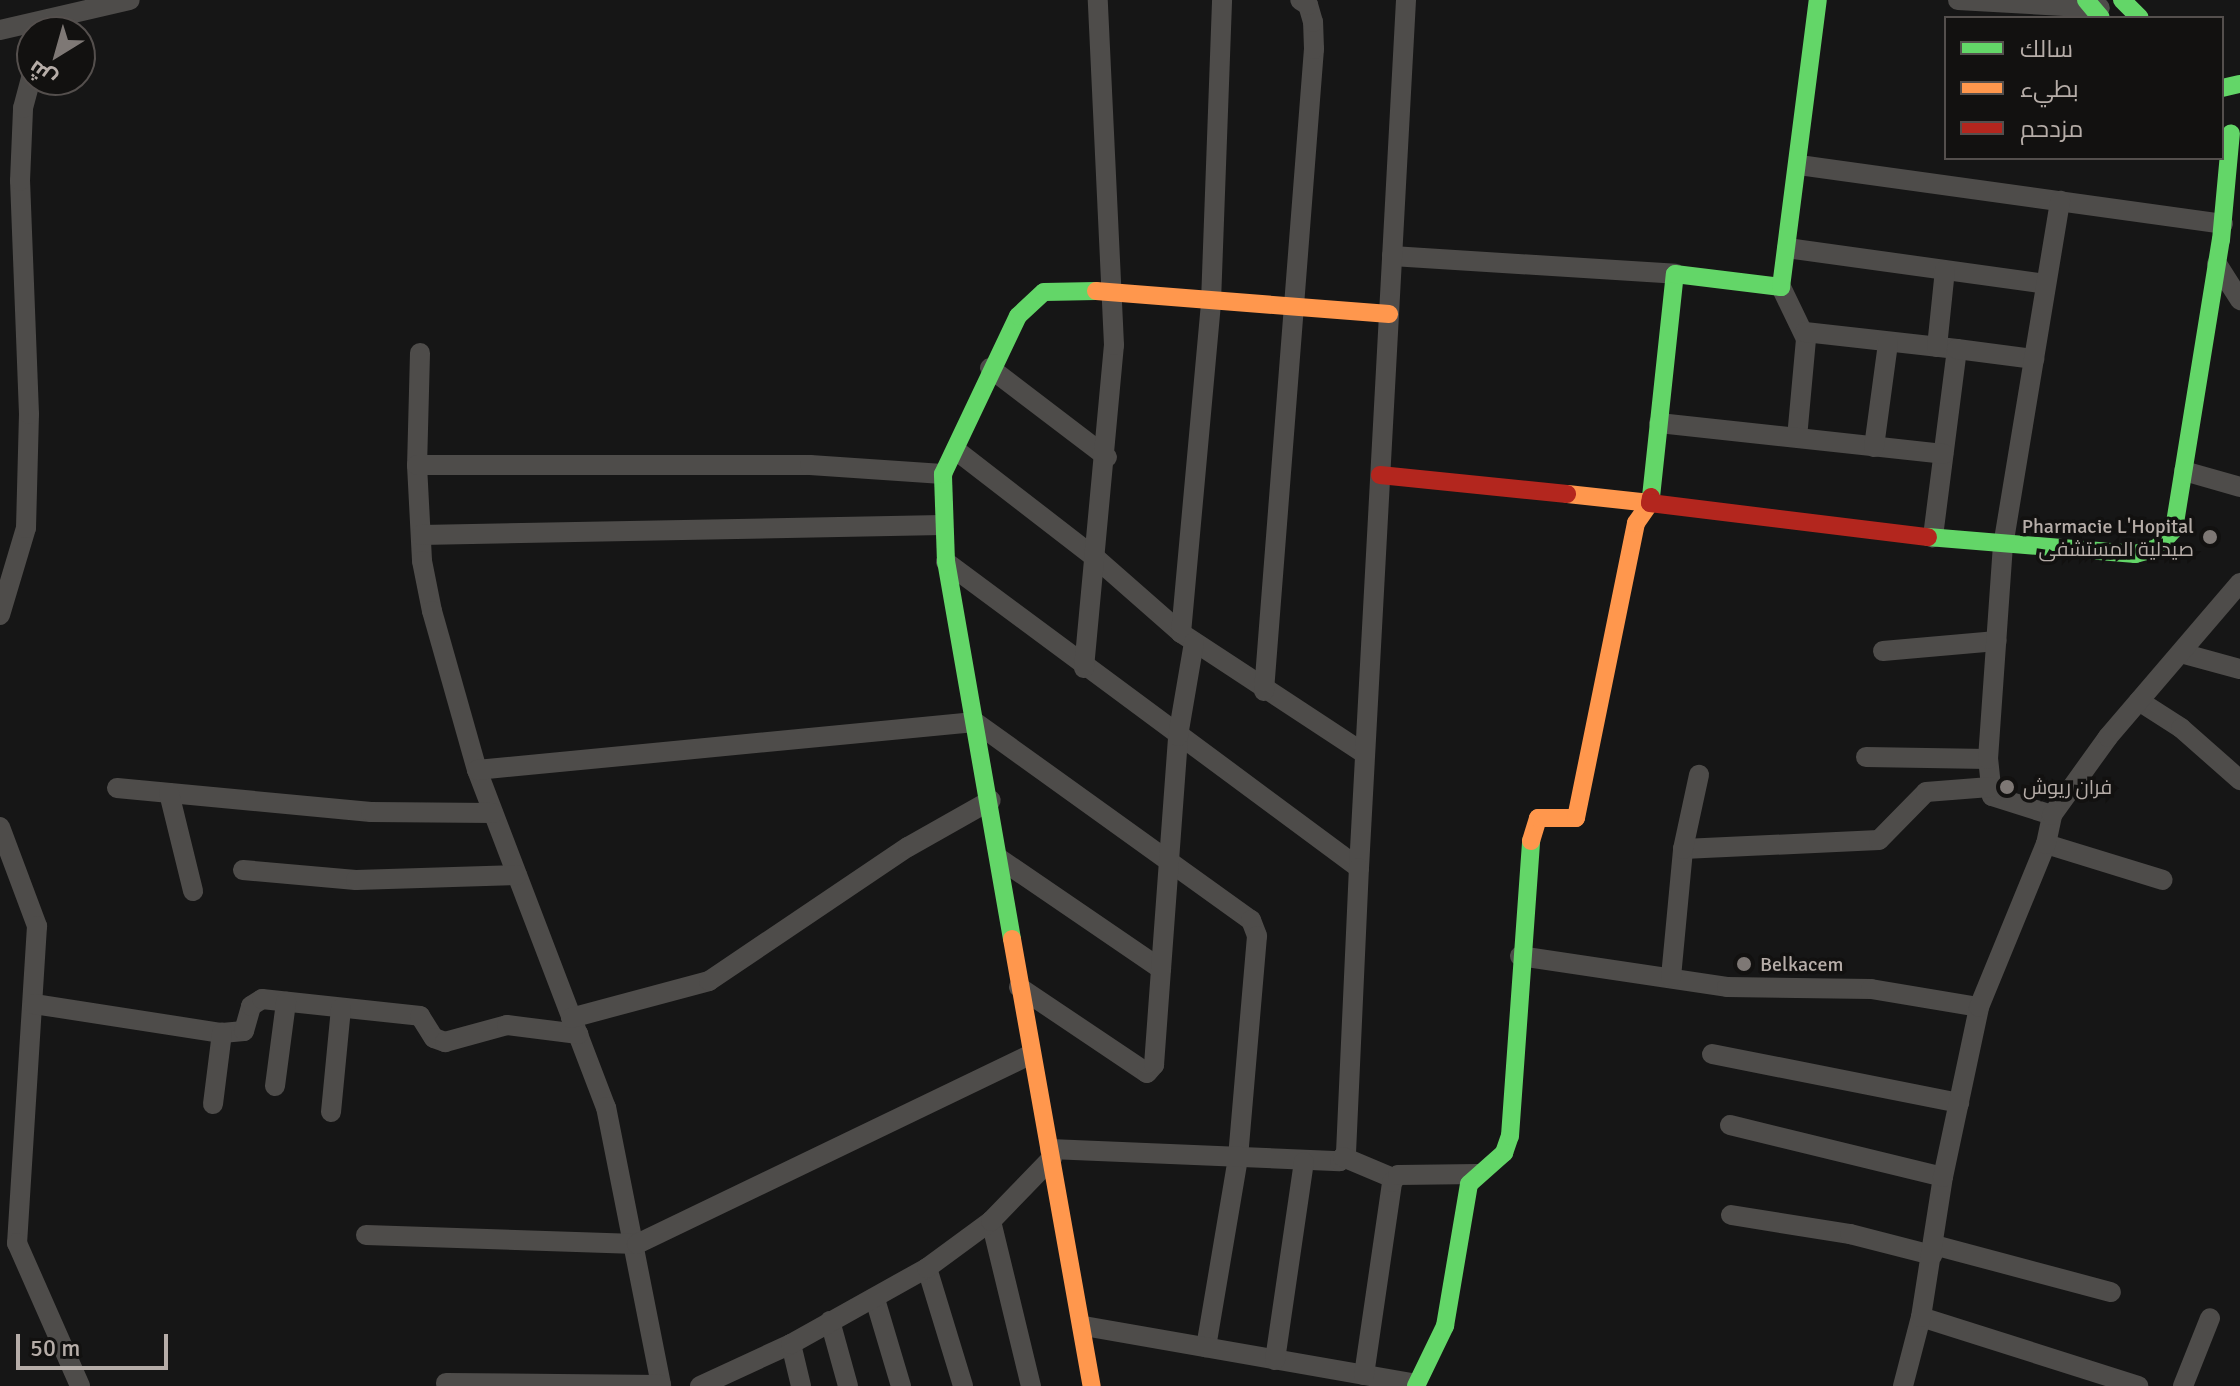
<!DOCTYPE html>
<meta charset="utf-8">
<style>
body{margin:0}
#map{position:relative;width:2240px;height:1386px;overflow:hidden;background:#161616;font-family:Signika,Cairo,sans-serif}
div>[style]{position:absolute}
.street>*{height:20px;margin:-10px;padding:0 10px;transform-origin:10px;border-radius:10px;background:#4e4c4a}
.fast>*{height:18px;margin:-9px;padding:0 9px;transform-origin:9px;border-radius:9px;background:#63d668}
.slow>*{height:18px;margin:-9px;padding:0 9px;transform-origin:9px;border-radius:9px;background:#ff974d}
.jam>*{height:18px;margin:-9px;padding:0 9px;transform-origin:9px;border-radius:9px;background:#b3261e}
.dots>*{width:22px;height:22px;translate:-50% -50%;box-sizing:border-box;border:4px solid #121110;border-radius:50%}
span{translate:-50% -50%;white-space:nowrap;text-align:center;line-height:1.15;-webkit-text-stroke:7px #121110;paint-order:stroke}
.poi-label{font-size:20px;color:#b6ada8}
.right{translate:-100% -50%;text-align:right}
.left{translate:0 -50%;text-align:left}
.legend{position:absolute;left:1944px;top:16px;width:280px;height:144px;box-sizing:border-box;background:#121110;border:2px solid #544f4d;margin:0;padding:10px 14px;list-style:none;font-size:24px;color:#b6ada8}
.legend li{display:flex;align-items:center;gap:16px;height:40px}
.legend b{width:40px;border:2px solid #544f4d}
.north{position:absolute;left:16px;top:16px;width:80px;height:80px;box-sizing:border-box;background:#121110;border:2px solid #544f4d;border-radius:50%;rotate:217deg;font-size:22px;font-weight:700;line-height:32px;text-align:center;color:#b6ada8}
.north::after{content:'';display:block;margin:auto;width:28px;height:36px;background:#7e7875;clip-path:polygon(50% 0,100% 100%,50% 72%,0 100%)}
.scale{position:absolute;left:16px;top:1334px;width:152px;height:36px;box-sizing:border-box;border:4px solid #b6ada8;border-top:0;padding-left:10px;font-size:24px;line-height:28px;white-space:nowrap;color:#b6ada8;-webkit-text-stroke:6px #121110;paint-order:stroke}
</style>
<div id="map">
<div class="street">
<div style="left:1958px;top:0;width:142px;rotate:3.2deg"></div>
<div style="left:0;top:30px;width:133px;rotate:-13deg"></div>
<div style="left:1799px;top:165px;width:428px;rotate:7.9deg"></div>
<div style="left:1787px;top:248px;width:261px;rotate:7.9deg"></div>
<div style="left:1392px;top:256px;width:284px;rotate:3.6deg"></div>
<div style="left:2217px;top:264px;width:43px;rotate:57.4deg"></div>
<div style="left:1781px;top:287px;width:58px;rotate:64.3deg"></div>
<div style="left:1806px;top:339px;width:99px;rotate:95.2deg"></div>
<div style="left:1805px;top:332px;width:153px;rotate:6.4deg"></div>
<div style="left:1957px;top:349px;width:190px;rotate:97.3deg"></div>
<div style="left:1937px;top:347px;width:77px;rotate:-84.1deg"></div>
<div style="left:1957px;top:349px;width:78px;rotate:7.4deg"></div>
<div style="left:420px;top:353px;width:112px;rotate:91.5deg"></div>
<div style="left:417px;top:465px;width:96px;rotate:87deg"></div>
<div style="left:422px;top:561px;width:51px;rotate:78.7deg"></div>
<div style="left:432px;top:611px;width:165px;rotate:74.2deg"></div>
<div style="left:477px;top:770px;width:361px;rotate:69.1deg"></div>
<div style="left:606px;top:1107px;width:284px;rotate:78.8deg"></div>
<div style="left:990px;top:368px;width:147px;rotate:37.3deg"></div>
<div style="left:1659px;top:423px;width:286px;rotate:6.2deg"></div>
<div style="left:1874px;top:447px;width:105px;rotate:-82.3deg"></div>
<div style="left:957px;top:451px;width:178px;rotate:37.7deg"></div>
<div style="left:1098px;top:560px;width:111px;rotate:41.3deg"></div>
<div style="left:1181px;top:633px;width:220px;rotate:33.3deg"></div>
<div style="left:417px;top:465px;width:393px"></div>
<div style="left:810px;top:465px;width:133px;rotate:3.9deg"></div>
<div style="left:2184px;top:471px;width:58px;rotate:15.9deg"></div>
<div style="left:421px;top:535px;width:521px;rotate:-1.1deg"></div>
<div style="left:946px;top:562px;width:514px;rotate:36.54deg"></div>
<div style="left:1359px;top:868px;width:869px;rotate:-86.9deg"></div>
<div style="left:0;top:615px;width:91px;rotate:-73.4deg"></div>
<div style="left:26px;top:528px;width:114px;rotate:-88.5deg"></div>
<div style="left:29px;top:414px;width:233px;rotate:-92.2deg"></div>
<div style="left:20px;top:181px;width:73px;rotate:-87.6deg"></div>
<div style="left:23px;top:108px;width:34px;rotate:-75deg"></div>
<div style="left:1181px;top:633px;width:332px;rotate:-84.8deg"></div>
<div style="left:1211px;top:302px;width:302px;rotate:-87.9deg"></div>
<div style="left:1883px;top:651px;width:114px;rotate:-5deg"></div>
<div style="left:2181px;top:653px;width:61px;rotate:15.2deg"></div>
<div style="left:1084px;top:668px;width:324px;rotate:-84.7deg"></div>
<div style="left:1114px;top:345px;width:345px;rotate:-92.7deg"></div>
<div style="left:1264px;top:691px;width:644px;rotate:-85.55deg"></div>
<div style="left:1314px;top:49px;width:27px;rotate:-92deg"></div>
<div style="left:1313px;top:22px;width:18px;rotate:-106deg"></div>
<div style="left:1308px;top:5px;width:9px;rotate:-148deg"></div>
<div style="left:2139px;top:701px;width:50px;rotate:32.7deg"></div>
<div style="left:2181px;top:728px;width:79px;rotate:41.4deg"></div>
<div style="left:1866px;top:757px;width:122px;rotate:0.9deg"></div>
<div style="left:477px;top:770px;width:500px;rotate:-5.51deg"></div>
<div style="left:975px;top:722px;width:340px;rotate:35.7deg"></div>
<div style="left:1251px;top:920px;width:17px;rotate:69deg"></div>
<div style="left:1257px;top:936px;width:223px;rotate:94.9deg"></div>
<div style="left:1238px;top:1158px;width:192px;rotate:99.6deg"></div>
<div style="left:117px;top:788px;width:255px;rotate:5.4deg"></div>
<div style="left:371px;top:812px;width:122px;rotate:0.5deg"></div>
<div style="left:169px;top:793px;width:101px;rotate:76.2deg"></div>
<div style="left:2052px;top:815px;width:63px;rotate:-162.4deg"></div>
<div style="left:1992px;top:796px;width:37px;rotate:-96deg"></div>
<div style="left:1988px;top:759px;width:214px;rotate:-86deg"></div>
<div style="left:2003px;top:546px;width:350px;rotate:-80.6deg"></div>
<div style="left:0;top:827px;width:106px;rotate:69.5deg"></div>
<div style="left:37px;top:926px;width:318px;rotate:93.6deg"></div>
<div style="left:17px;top:1243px;width:156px;rotate:66.2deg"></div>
<div style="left:2046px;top:844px;width:122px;rotate:17.1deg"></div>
<div style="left:1683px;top:849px;width:196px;rotate:-2.6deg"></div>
<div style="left:1879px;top:840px;width:67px;rotate:-45.6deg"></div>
<div style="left:1926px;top:792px;width:64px;rotate:-4.5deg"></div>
<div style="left:1000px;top:859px;width:195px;rotate:34.3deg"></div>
<div style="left:243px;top:870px;width:113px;rotate:5.1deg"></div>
<div style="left:356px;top:880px;width:161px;rotate:-1.8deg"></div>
<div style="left:1520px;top:956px;width:209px;rotate:8.5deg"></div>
<div style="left:1727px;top:987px;width:144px;rotate:0.8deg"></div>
<div style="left:1871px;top:989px;width:109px;rotate:9.5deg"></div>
<div style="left:1671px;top:977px;width:129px;rotate:-84.6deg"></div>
<div style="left:1683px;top:849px;width:76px;rotate:-77.8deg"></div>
<div style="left:1019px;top:987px;width:154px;rotate:33.9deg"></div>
<div style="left:1147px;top:1073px;width:11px;rotate:-49deg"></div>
<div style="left:1154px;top:1065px;width:330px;rotate:-85.8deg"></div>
<div style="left:1178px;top:736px;width:95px;rotate:-80.3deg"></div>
<div style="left:34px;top:1004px;width:190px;rotate:8.8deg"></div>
<div style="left:222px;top:1033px;width:22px;rotate:-5deg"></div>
<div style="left:244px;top:1031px;width:26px;rotate:-74deg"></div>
<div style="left:251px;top:1006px;width:13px;rotate:-32deg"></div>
<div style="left:262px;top:999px;width:159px;rotate:6.1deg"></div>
<div style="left:420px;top:1016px;width:26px;rotate:58deg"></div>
<div style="left:434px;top:1038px;width:12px;rotate:20deg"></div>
<div style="left:445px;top:1042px;width:64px;rotate:-15.3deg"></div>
<div style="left:507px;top:1025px;width:72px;rotate:7.2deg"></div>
<div style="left:571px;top:1018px;width:143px;rotate:-15deg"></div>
<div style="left:709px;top:981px;width:240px;rotate:-34deg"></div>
<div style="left:908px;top:847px;width:95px;rotate:-29.5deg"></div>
<div style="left:1712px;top:1054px;width:252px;rotate:11.2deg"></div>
<div style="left:275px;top:1086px;width:85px;rotate:-82.5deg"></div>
<div style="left:213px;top:1104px;width:72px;rotate:-82.8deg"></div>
<div style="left:331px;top:1112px;width:104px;rotate:-84.5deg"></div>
<div style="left:1730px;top:1125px;width:219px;rotate:13.7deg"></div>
<div style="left:1050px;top:1149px;width:290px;rotate:2.4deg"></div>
<div style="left:1340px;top:1161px;width:10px;rotate:-53deg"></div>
<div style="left:1346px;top:1153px;width:285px;rotate:-87.4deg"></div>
<div style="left:1343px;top:1157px;width:56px;rotate:22.9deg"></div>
<div style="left:1731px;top:1215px;width:121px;rotate:9.1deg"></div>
<div style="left:1850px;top:1234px;width:85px;rotate:14.4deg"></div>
<div style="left:991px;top:1221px;width:170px;rotate:76.4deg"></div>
<div style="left:366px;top:1235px;width:271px;rotate:1.9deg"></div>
<div style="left:637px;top:1244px;width:435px;rotate:-25.7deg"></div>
<div style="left:1934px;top:1245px;width:183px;rotate:14.9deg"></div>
<div style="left:927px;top:1268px;width:123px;rotate:73deg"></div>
<div style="left:875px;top:1299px;width:91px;rotate:73.4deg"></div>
<div style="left:1921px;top:1317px;width:228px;rotate:17.6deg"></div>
<div style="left:830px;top:1321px;width:67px;rotate:74.5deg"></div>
<div style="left:1084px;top:1326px;width:337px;rotate:9.9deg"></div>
<div style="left:791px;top:1344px;width:43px;rotate:76.6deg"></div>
<div style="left:1275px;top:1360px;width:200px;rotate:-81.7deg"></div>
<div style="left:1364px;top:1375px;width:195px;rotate:-81.7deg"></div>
<div style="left:1392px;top:1182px;width:9px;rotate:-49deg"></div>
<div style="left:1398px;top:1175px;width:80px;rotate:-0.7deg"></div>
<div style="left:446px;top:1383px;width:215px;rotate:0.5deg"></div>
<div style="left:700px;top:1386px;width:100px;rotate:-24.8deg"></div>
<div style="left:791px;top:1344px;width:156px;rotate:-29.2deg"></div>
<div style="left:927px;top:1268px;width:79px;rotate:-36.3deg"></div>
<div style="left:991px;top:1221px;width:88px;rotate:-45.9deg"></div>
<div style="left:1903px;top:1386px;width:71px;rotate:-75.4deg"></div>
<div style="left:1921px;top:1317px;width:142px;rotate:-81.1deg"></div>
<div style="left:1943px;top:1177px;width:174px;rotate:-78deg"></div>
<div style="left:1979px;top:1007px;width:176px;rotate:-67.7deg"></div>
<div style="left:2046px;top:844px;width:30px;rotate:-78deg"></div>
<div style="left:2052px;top:815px;width:96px;rotate:-54.3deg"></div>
<div style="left:2108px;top:737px;width:203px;rotate:-49.4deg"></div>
<div style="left:2183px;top:1386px;width:73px;rotate:-68.3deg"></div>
</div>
<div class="fast">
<div style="left:2086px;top:0;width:23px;rotate:50deg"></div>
<div style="left:2122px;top:0;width:25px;rotate:45deg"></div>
<div style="left:2222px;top:88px;width:18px;rotate:-13deg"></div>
<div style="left:1651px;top:497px;width:224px;rotate:-83.9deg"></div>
<div style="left:1675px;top:274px;width:107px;rotate:7deg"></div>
<div style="left:1781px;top:287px;width:289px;rotate:-82.7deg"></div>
<div style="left:1928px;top:537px;width:208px;rotate:4.7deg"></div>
<div style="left:2135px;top:554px;width:23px;rotate:-15deg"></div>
<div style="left:2157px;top:548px;width:25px;rotate:-48deg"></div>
<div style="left:2174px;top:529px;width:293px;rotate:-80.8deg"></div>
<div style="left:2221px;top:240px;width:107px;rotate:-84.7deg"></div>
<div style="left:1012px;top:939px;width:383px;rotate:-99.9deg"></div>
<div style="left:946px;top:562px;width:88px;rotate:-92deg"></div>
<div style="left:943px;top:474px;width:175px;rotate:-64.6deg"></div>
<div style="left:1018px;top:316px;width:35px;rotate:-43deg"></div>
<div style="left:1044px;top:292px;width:52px;rotate:-1.1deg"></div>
<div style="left:1416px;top:1386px;width:67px;rotate:-64.2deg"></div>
<div style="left:1445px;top:1326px;width:144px;rotate:-80.4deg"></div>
<div style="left:1469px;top:1184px;width:47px;rotate:-41.5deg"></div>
<div style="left:1504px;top:1153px;width:18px;rotate:-71deg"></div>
<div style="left:1510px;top:1136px;width:296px;rotate:-85.9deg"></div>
</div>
<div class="slow">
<div style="left:1096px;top:291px;width:294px;rotate:4.5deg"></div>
<div style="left:1531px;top:841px;width:24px;rotate:-73deg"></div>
<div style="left:1538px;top:818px;width:38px"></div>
<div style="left:1576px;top:818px;width:301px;rotate:-78.5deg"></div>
<div style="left:1636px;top:523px;width:24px;rotate:-55deg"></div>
<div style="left:1650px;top:503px;width:83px;rotate:-173.8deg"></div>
<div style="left:1012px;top:939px;width:454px;rotate:79.9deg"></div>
</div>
<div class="jam">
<div style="left:1380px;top:475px;width:188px;rotate:5.8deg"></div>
<div style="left:1651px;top:497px;width:6px;rotate:99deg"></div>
<div style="left:1650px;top:503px;width:280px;rotate:7deg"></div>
</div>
<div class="dots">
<div style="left:2210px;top:537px;background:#7e7875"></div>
<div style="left:2007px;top:787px;background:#7e7875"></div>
<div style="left:1744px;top:964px;background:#7e7875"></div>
</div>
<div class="poi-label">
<span class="right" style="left:2194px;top:538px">Pharmacie L'Hopital<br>صيدلية المستشفى</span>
<span class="left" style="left:2023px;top:787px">فران ريوش</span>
<span class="left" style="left:1760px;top:964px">Belkacem</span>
</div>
<ul class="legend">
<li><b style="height:10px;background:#63d668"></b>سالك</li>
<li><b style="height:10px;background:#ff974d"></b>بطيء</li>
<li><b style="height:10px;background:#b3261e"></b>مزدحم</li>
</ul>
<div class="north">ش</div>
<div class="scale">50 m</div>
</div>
